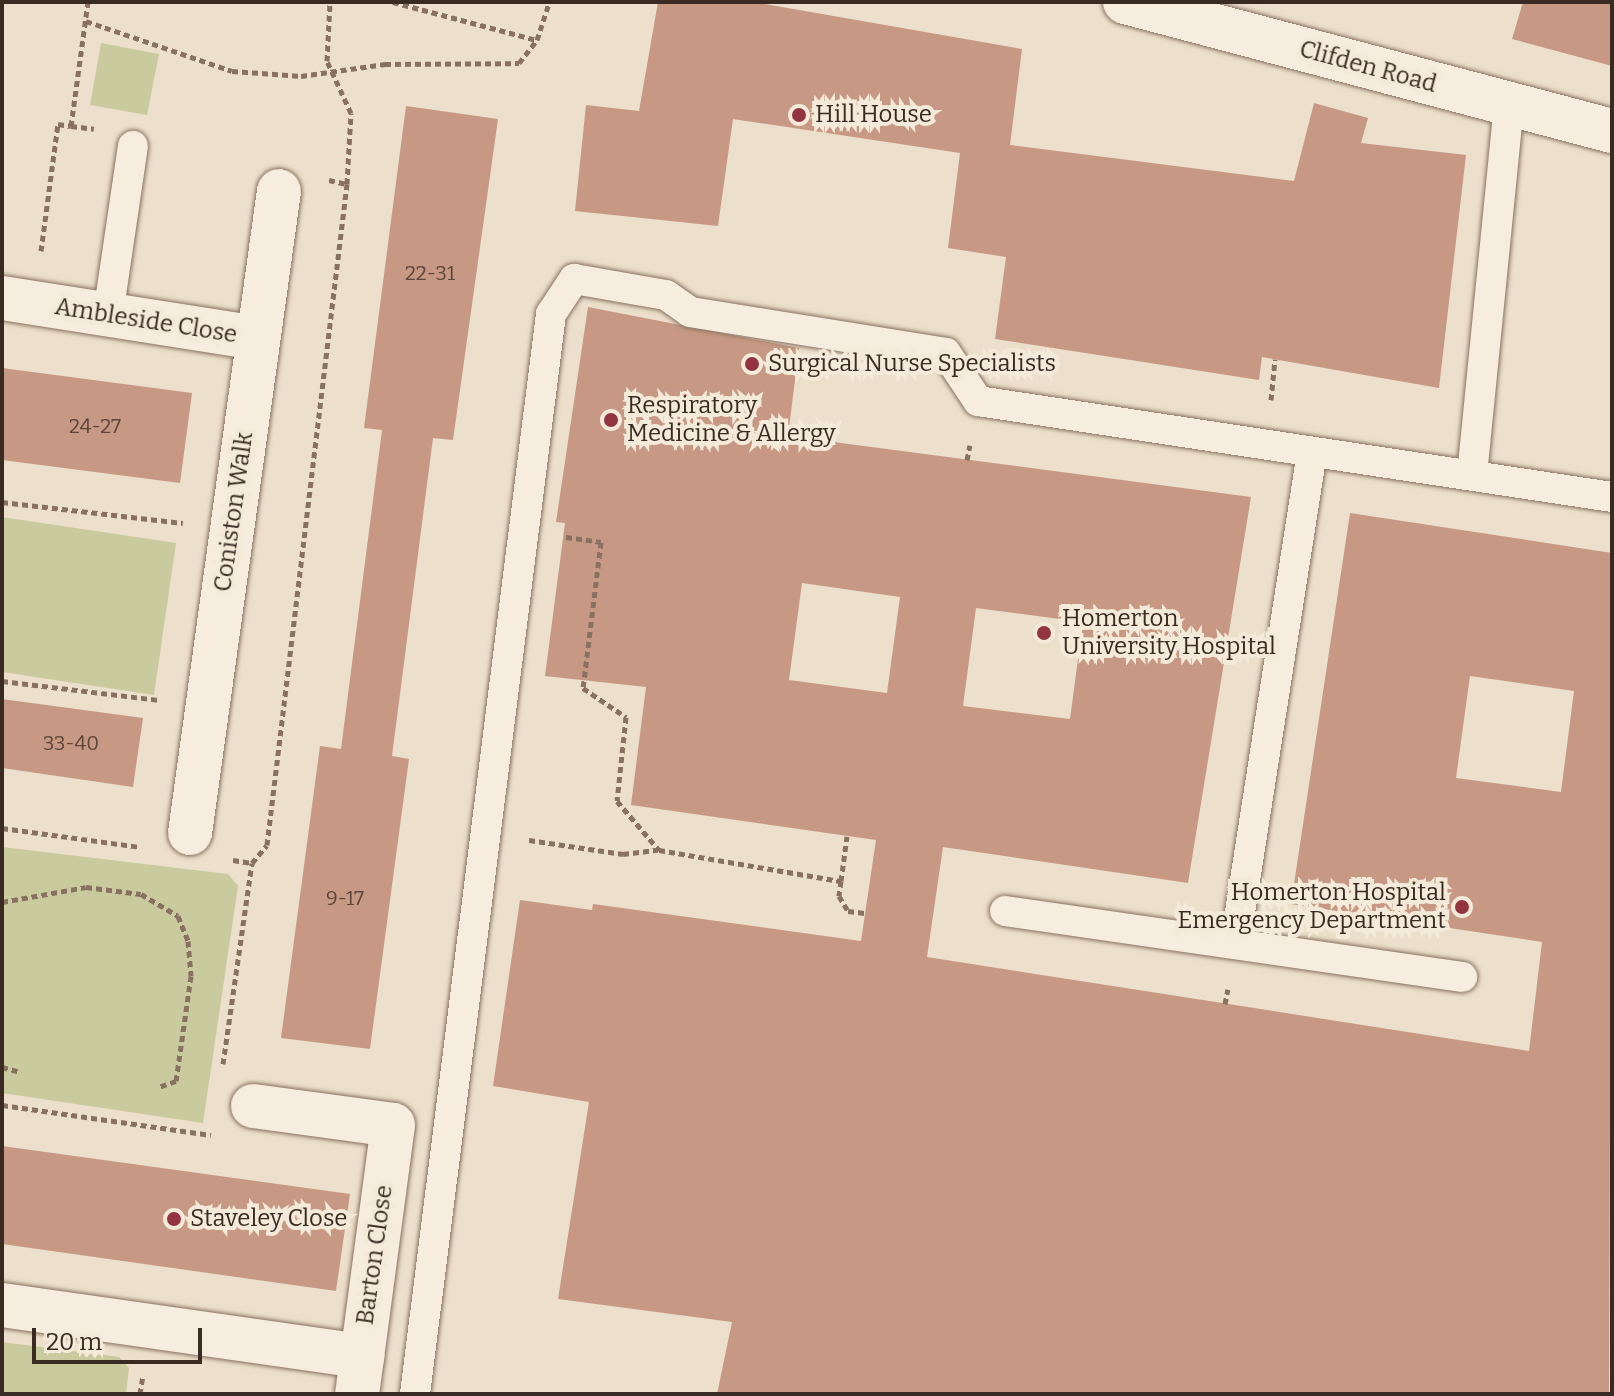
<!DOCTYPE html>
<style>
body{margin:0}
#map{position:relative;width:1614px;height:1396px;overflow:hidden;background:#ecdfcb;font-family:Bitter,serif}
div>[style]{position:absolute}
.green>*{inset:0;background:#caca9f}
.building>*{inset:0;background:#c79984}
.path>*{height:5px;margin-top:-2.5px;transform-origin:0;background:repeating-linear-gradient(90deg,#887160 0 6px,transparent 0 10px)}
.roads{filter:drop-shadow(0 0 2px #887160) drop-shadow(0 0 2px #887160)}
.service>*{height:30px;margin:-15px;padding:0 15px;transform-origin:15px;border-radius:15px;background:#f7edde}
.minor>*{height:44px;margin:-22px;padding:0 22px;transform-origin:22px;border-radius:22px;background:#f7edde}
.dots>*{width:22px;height:22px;translate:-50% -50%;box-sizing:border-box;border:4px solid #f4eada;border-radius:50%}
span{translate:-50% -50%;white-space:nowrap;text-align:center;line-height:1.15;-webkit-text-stroke:8px #f4eada;paint-order:stroke}
.number-label{font-size:20px;color:#5d463a}
.number-label span{-webkit-text-stroke-width:0}
.street-label{font-size:24px;color:#3a2b22}
.poi-label{font-size:24px;color:#3a2b22}
.left{translate:0 -50%;text-align:left}
.right{translate:-100% -50%;text-align:right}
.frame{position:absolute;inset:0;border:4px solid #3a2b22;pointer-events:none}
.scale{position:absolute;left:32px;top:1328px;width:170px;height:36px;box-sizing:border-box;border:4px solid #3a2b22;border-top:0;padding-left:10px;font-size:24px;line-height:28px;white-space:nowrap;color:#3a2b22;-webkit-text-stroke:6px #f4eada;paint-order:stroke}
</style>
<div id="map">
<div class="green">
<div style="clip-path:polygon(101px 43px,159px 54px,147px 115px,90px 105px)"></div>
<div style="clip-path:polygon(2px 517px,176px 543px,154px 695px,2px 672px)"></div>
<div style="clip-path:polygon(2px 847px,228px 874px,238px 886px,203px 1123px,2px 1093px)"></div>
<div style="clip-path:polygon(2px 1342px,119px 1357px,129px 1368px,126px 1394px,2px 1394px)"></div>
</div>
<div class="building">
<div style="clip-path:polygon(658px 2px,753px 2px,1022px 49px,1010px 145px,1294px 181px,1314px 103px,1368px 118px,1361px 143px,1466px 155px,1439px 388px,1262px 357px,1259px 380px,995px 339px,1006px 257px,948px 248px,960px 153px,733px 119px,718px 226px,575px 211px,586px 105px,639px 111px)"></div>
<div style="clip-path:polygon(1523px 2px,1612px 2px,1612px 66px,1512px 39px)"></div>
<div style="clip-path:polygon(406px 106px,498px 119px,453px 440px,433px 438px,392px 756px,409px 759px,370px 1049px,281px 1038px,320px 746px,341px 749px,382px 430px,364px 428px)"></div>
<div style="clip-path:polygon(evenodd,588px 307px,799px 348px,788px 436px,1251px 497px,1188px 883px,943px 847px,927px 957px,1529px 1051px,1542px 942px,1291px 904px,1350px 513px,1612px 553px,1609px 1394px,717px 1394px,732px 1322px,558px 1299px,589px 1102px,493px 1086px,520px 900px,592px 910px,593px 904px,861px 941px,876px 840px,631px 805px,646px 687px,545px 676px,565px 523px,556px 522px,588px 307px,802px 583px,900px 597px,887px 693px,789px 680px,802px 583px,588px 307px,976px 608px,1083px 622px,1070px 719px,963px 706px,976px 608px,588px 307px,1470px 676px,1574px 691px,1561px 792px,1456px 778px,1470px 676px)"></div>
<div style="clip-path:polygon(2px 368px,192px 393px,180px 483px,2px 460px)"></div>
<div style="clip-path:polygon(2px 699px,143px 718px,133px 787px,2px 768px)"></div>
<div style="clip-path:polygon(2px 1146px,350px 1194px,336px 1291px,2px 1244px)"></div>
</div>
<div class="path">
<div style="left:393px;top:2px;width:149px;rotate:14.8deg"></div>
<div style="left:86px;top:21px;width:154px;rotate:18.9deg"></div>
<div style="left:232px;top:71px;width:69px;rotate:4.1deg"></div>
<div style="left:301px;top:76px;width:85px;rotate:-8.1deg"></div>
<div style="left:385px;top:64px;width:134px;rotate:-0.4deg"></div>
<div style="left:519px;top:63px;width:29px;rotate:-52deg"></div>
<div style="left:537px;top:40px;width:40px;rotate:-72deg"></div>
<div style="left:71px;top:126px;width:23px;rotate:7deg"></div>
<div style="left:329px;top:180px;width:18px;rotate:13deg"></div>
<div style="left:41px;top:251px;width:128px;rotate:-82.4deg"></div>
<div style="left:58px;top:124px;width:13px;rotate:9deg"></div>
<div style="left:71px;top:126px;width:125px;rotate:-82.2deg"></div>
<div style="left:1271px;top:400px;width:41px;rotate:-84.4deg"></div>
<div style="left:967px;top:460px;width:15px;rotate:-79deg"></div>
<div style="left:2px;top:502px;width:182px;rotate:6.6deg"></div>
<div style="left:566px;top:537px;width:35px;rotate:8deg"></div>
<div style="left:601px;top:542px;width:147px;rotate:97deg"></div>
<div style="left:583px;top:688px;width:52px;rotate:34deg"></div>
<div style="left:626px;top:717px;width:84px;rotate:96.1deg"></div>
<div style="left:617px;top:801px;width:65px;rotate:49.4deg"></div>
<div style="left:659px;top:850px;width:185px;rotate:9.7deg"></div>
<div style="left:841px;top:881px;width:15px;rotate:98deg"></div>
<div style="left:839px;top:896px;width:17px;rotate:59deg"></div>
<div style="left:848px;top:911px;width:17px;rotate:7deg"></div>
<div style="left:2px;top:681px;width:157px;rotate:6.9deg"></div>
<div style="left:2px;top:828px;width:139px;rotate:7.8deg"></div>
<div style="left:529px;top:840px;width:95px;rotate:8.5deg"></div>
<div style="left:623px;top:854px;width:35px;rotate:-7deg"></div>
<div style="left:233px;top:860px;width:19px;rotate:9deg"></div>
<div style="left:841px;top:881px;width:45px;rotate:-82.4deg"></div>
<div style="left:2px;top:902px;width:85px;rotate:-10.1deg"></div>
<div style="left:86px;top:887px;width:55px;rotate:7.3deg"></div>
<div style="left:141px;top:894px;width:43px;rotate:30.7deg"></div>
<div style="left:178px;top:916px;width:27px;rotate:68deg"></div>
<div style="left:188px;top:941px;width:35px;rotate:85deg"></div>
<div style="left:191px;top:976px;width:106px;rotate:98.1deg"></div>
<div style="left:176px;top:1081px;width:18px;rotate:161deg"></div>
<div style="left:1225px;top:1004px;width:15px;rotate:-79deg"></div>
<div style="left:223px;top:1064px;width:203px;rotate:-81.8deg"></div>
<div style="left:252px;top:863px;width:23px;rotate:-50deg"></div>
<div style="left:267px;top:845px;width:666px;rotate:-83.1deg"></div>
<div style="left:347px;top:184px;width:71px;rotate:-86.8deg"></div>
<div style="left:351px;top:113px;width:57px;rotate:-114.8deg"></div>
<div style="left:327px;top:61px;width:59px;rotate:-87.1deg"></div>
<div style="left:2px;top:1067px;width:20px;rotate:15deg"></div>
<div style="left:2px;top:1105px;width:211px;rotate:8.2deg"></div>
<div style="left:140px;top:1394px;width:19px;rotate:-81deg"></div>
</div>
<div class="roads">
<div class="service">
<div style="left:108px;top:315px;width:171px;rotate:-81.6deg"></div>
<div style="left:1472px;top:475px;width:372px;rotate:-84.3deg"></div>
<div style="left:1005px;top:911px;width:462px;rotate:8.2deg"></div>
<div style="left:1235px;top:944px;width:498px;rotate:-81.1deg"></div>
<div style="left:415px;top:1394px;width:1089px;rotate:-82.82deg"></div>
<div style="left:551px;top:314px;width:42px;rotate:-56.7deg"></div>
<div style="left:574px;top:279px;width:93px;rotate:9.9deg"></div>
<div style="left:666px;top:295px;width:29px;rotate:35deg"></div>
<div style="left:690px;top:312px;width:259px;rotate:9.1deg"></div>
<div style="left:946px;top:353px;width:58px;rotate:56.3deg"></div>
<div style="left:978px;top:401px;width:641px;rotate:8.61deg"></div>
</div>
<div class="minor">
<div style="left:1125px;top:2px;width:504px;rotate:14.84deg"></div>
<div style="left:2px;top:298px;width:259px;rotate:8.9deg"></div>
<div style="left:190px;top:833px;width:648px;rotate:-82.11deg"></div>
<div style="left:253px;top:1106px;width:141px;rotate:7.7deg"></div>
<div style="left:393px;top:1125px;width:271px;rotate:97.6deg"></div>
<div style="left:2px;top:1305px;width:364px;rotate:8.1deg"></div>
</div>
</div>
<div class="dots">
<div style="left:799px;top:115px;background:#933540"></div>
<div style="left:752px;top:364px;background:#933540"></div>
<div style="left:611px;top:420px;background:#933540"></div>
<div style="left:1044px;top:633px;background:#933540"></div>
<div style="left:1462px;top:907px;background:#933540"></div>
<div style="left:174px;top:1219px;background:#933540"></div>
</div>
<div class="number-label">
<span style="left:430px;top:273px">22-31</span>
<span style="left:95px;top:426px">24-27</span>
<span style="left:71px;top:743px">33-40</span>
<span style="left:345px;top:898px">9-17</span>
</div>
<div class="street-label">
<span style="left:1368px;top:67px;rotate:15deg">Clifden Road</span>
<span style="left:146px;top:321px;rotate:9deg">Ambleside Close</span>
<span style="left:234px;top:512px;rotate:-82deg">Coniston Walk</span>
<span style="left:375px;top:1255px;rotate:-82deg">Barton Close</span>
</div>
<div class="poi-label">
<span class="left" style="left:815px;top:115px">Hill House</span>
<span class="left" style="left:768px;top:364px">Surgical Nurse Specialists</span>
<span class="left" style="left:627px;top:420px">Respiratory<br>Medicine &amp; Allergy</span>
<span class="left" style="left:1062px;top:633px">Homerton<br>University Hospital</span>
<span class="right" style="left:1446px;top:907px">Homerton Hospital<br>Emergency Department</span>
<span class="left" style="left:190px;top:1219px">Staveley Close</span>
</div>
<div class="frame"></div>
<div class="scale">20 m</div>
</div>
